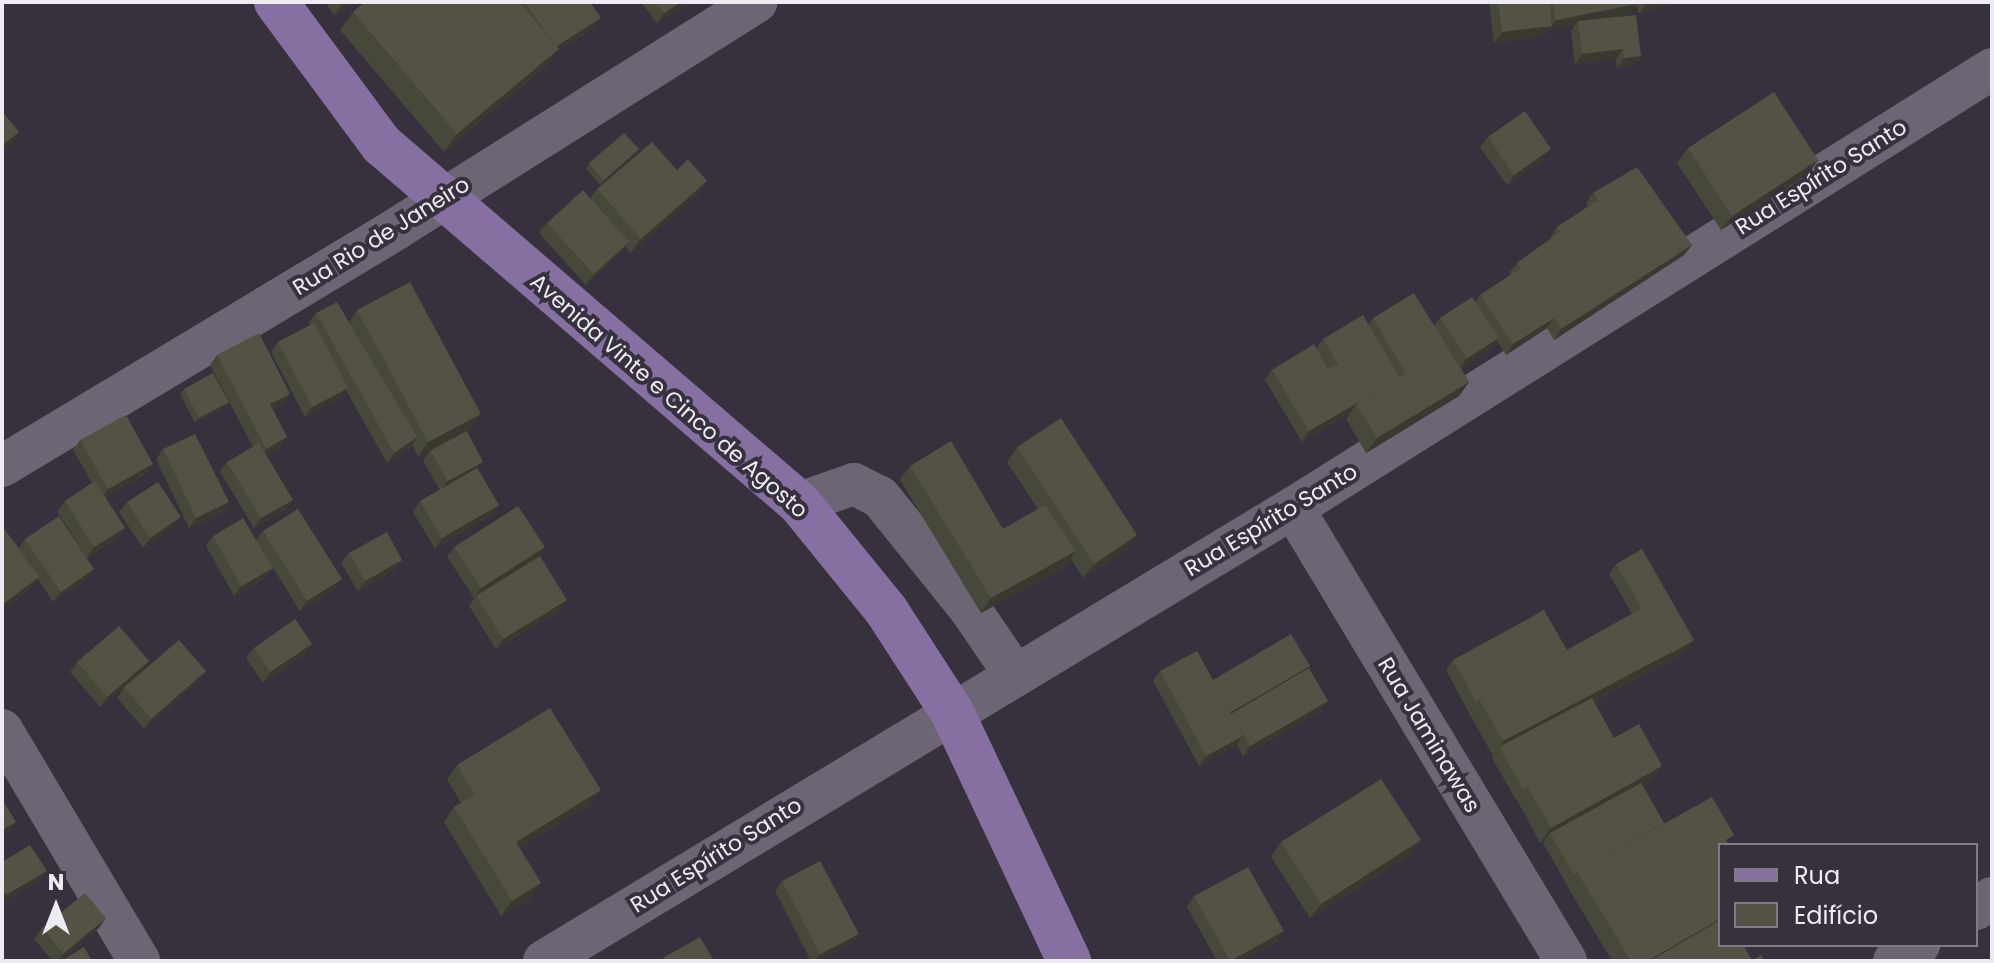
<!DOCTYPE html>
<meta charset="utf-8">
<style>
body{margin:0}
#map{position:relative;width:1994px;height:963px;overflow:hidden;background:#36313d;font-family:Poppins,sans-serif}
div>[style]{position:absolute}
.minor>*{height:42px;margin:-21px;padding:0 21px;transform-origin:21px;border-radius:21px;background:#6c6674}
.major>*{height:44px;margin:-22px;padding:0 22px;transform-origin:22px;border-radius:22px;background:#8670a2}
.wall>*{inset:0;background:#47473a}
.shaded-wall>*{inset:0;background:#3a3930}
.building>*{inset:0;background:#535244}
span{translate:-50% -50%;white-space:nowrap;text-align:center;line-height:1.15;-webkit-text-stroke:8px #36313d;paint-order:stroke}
.street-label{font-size:22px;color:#eeebf3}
.frame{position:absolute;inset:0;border:4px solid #eeebf3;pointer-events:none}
.legend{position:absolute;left:1718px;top:843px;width:260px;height:104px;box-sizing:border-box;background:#36313d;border:2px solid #807b86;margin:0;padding:10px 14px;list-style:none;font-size:24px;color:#eeebf3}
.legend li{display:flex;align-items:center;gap:16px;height:40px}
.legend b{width:40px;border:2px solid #807b86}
.north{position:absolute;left:16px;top:867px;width:80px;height:80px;-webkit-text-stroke:6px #36313d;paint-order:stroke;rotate:0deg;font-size:22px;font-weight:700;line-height:32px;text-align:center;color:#eeebf3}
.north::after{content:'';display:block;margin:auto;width:28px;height:36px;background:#eeebf3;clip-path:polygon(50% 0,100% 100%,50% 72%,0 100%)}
</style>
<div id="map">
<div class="minor">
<div style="left:2px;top:466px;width:460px;rotate:-31deg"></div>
<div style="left:396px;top:229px;width:426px;rotate:-32.2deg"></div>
<div style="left:799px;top:503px;width:58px;rotate:-19.1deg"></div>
<div style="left:854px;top:484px;width:29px;rotate:27deg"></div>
<div style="left:880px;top:497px;width:144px;rotate:51.2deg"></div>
<div style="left:970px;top:609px;width:80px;rotate:55.7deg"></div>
<div style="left:1293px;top:508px;width:529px;rotate:58.92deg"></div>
<div style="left:2px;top:730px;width:269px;rotate:59.3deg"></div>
<div style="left:1976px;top:909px;width:19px;rotate:-35deg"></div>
<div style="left:544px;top:961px;width:875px;rotate:-31.17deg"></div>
<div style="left:1293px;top:508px;width:825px;rotate:-32.13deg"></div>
<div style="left:1894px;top:961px;width:30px;rotate:-33deg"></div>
</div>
<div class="major">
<div style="left:276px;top:2px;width:177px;rotate:53.5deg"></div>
<div style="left:381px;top:144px;width:551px;rotate:40.66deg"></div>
<div style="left:799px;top:503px;width:138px;rotate:50.9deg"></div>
<div style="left:886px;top:610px;width:121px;rotate:57.1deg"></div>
<div style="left:952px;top:712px;width:275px;rotate:64.8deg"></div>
</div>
<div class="wall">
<div style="clip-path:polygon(325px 2px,354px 2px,334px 15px)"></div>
<div style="clip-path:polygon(365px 2px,590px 2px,594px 28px,556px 52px,546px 67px,444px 152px,340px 30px,353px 12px)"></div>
<div style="clip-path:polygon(641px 2px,689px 2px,657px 23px)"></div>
<div style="clip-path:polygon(1489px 2px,1677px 2px,1639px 14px,1636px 5px,1629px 14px,1616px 17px,1641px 56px,1634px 66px,1617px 68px,1616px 59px,1575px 64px,1571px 31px,1575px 25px,1549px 30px,1545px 36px,1494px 43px)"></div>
<div style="clip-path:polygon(1488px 137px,1544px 159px,1507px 185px,1480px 147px)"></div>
<div style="clip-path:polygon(1688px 148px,1818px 160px,1808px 174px,1721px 230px,1677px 163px)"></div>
<div style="clip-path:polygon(639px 149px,635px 155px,600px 185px,586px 169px,589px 163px)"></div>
<div style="clip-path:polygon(597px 189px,697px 196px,630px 253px,625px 247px,622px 252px,586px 285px,539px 233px,547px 223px,590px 199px)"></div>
<div style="clip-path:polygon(1593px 193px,1692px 245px,1684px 255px,1554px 340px,1547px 328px,1506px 355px,1497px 341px,1492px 348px,1461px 368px,1469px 382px,1459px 396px,1366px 453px,1346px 419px,1350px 413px,1302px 442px,1265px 380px,1272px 370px,1316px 349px,1323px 339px,1369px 324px,1373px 318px,1434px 326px,1440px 318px,1475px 302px,1480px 295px,1511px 275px,1509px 273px,1517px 263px,1551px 239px,1550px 238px,1557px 227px,1588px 207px,1586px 203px)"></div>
<div style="clip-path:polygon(357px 310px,471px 429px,467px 431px,478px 469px,499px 505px,492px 515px,435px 549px,413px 512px,420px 501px,440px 490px,423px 461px,430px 451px,465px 432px,418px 457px,412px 445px,410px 448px,387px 463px,346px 390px,341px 398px,305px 417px,271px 352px,278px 342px,310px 325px,308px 323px,316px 313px,349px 322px)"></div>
<div style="clip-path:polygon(217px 355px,290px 394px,283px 404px,272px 410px,287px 437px,280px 448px,266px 455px,293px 500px,286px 510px,254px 528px,220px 472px,227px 462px,253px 447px,210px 365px)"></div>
<div style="clip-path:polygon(184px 389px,229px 402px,225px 407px,195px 423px,180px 394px)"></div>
<div style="clip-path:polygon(80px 440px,146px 474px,105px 497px,125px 528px,118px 538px,87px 558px,57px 511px,65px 501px,92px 483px,73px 450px)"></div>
<div style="clip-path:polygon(1017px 447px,1127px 550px,1083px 578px,1071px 559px,1066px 566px,981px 613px,900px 480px,910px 466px,1003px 529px,1038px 509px,1007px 462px)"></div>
<div style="clip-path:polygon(163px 449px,229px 502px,222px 513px,189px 528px,156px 459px)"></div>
<div style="clip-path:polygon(127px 502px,174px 527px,143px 548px,119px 512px)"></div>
<div style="clip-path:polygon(2px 526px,19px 548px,25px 539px,94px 569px,87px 579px,53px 602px,38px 579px,32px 587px,2px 609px)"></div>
<div style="clip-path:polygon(263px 531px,342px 579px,335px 590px,300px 611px,268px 560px,273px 568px,265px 578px,234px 596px,206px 546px,213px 536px,256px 540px)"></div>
<div style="clip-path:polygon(454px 547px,545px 547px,538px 558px,560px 610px,496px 649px,469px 606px,474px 598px,447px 557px)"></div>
<div style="clip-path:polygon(349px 553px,402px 560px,395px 570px,358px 591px,341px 563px)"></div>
<div style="clip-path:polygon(1616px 564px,1687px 651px,1662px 666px,1594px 702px,1614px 738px,1662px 766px,1652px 781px,1643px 786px,1664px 823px,1728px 844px,1720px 945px,1751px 958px,1749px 961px,1612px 961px,1567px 886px,1569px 884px,1567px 885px,1543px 843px,1545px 840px,1540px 843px,1517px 800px,1518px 798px,1516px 800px,1492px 758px,1494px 755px,1493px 756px,1469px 713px,1446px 670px,1453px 660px,1567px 650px,1632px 614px,1609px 574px)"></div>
<div style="clip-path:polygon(312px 644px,305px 654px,263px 683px,246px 658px,254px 648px)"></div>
<div style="clip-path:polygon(149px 661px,142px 671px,100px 707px,70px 672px,77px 662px)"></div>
<div style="clip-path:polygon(1310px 666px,1308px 669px,1328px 701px,1321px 711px,1243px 756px,1237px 745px,1199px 766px,1153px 681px,1160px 671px,1213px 680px)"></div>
<div style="clip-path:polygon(206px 671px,199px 681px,144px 729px,117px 698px,124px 687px)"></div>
<div style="clip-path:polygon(457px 765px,601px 790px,590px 805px,519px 848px,541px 883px,531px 898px,501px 916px,444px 822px,454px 807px,461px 803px,447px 779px)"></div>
<div style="clip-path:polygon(1421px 840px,1411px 855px,1310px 918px,1271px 857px,1281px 842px)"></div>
<div style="clip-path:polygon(782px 881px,859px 934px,851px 944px,818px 961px,811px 961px,775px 891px)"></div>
<div style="clip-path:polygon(1194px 896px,1277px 941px,1241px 961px,1217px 961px,1187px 907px)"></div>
<div style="clip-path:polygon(42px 928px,99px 928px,59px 961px,53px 961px,34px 939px)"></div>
</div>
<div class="shaded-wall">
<div style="clip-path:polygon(345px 2px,354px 2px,334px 15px,341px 5px)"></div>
<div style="clip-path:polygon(681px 2px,689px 2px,657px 23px,664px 13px)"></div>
<div style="clip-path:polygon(1651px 2px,1677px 2px,1639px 14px,1646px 4px)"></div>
<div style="clip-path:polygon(1636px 4px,1629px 14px,1579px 24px,1578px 21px,1575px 25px,1549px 30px,1545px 36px,1494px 43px,1502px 32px,1552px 26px,1556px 20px)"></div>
<div style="clip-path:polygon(601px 18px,594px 28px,556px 52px,546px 67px,444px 152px,457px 134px,555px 47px)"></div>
<div style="clip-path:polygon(1623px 49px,1616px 59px,1575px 64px,1582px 54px)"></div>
<div style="clip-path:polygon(1641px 56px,1634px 66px,1617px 68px,1624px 58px)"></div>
<div style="clip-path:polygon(19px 132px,9px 147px,2px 152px,2px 145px)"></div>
<div style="clip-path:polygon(639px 149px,635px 155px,600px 185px,604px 180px)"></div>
<div style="clip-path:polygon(1551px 149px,1544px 159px,1507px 185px,1514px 175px)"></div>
<div style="clip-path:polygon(1818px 160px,1808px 174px,1721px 230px,1732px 216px)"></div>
<div style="clip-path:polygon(707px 181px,697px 196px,630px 253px,641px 239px)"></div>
<div style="clip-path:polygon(629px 242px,622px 252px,586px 285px,594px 274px)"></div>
<div style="clip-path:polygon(1692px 245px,1684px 255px,1554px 340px,1561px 329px)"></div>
<div style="clip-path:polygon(1554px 318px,1547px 328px,1506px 355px,1513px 344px)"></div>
<div style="clip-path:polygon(1499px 338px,1492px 348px,1460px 369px,1467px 358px)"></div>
<div style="clip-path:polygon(1400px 378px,1356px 404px,1350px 413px,1302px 442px,1309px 431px)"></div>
<div style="clip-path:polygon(1469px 382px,1459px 396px,1366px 453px,1377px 438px)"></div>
<div style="clip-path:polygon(348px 388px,341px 398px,305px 417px,312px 407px)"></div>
<div style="clip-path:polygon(290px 394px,283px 404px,263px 415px,270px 404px)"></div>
<div style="clip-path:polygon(229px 402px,225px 407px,195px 423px,199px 418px)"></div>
<div style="clip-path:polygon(481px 414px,471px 429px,418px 457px,428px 442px)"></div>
<div style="clip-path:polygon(287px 437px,280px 448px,259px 459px,266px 449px)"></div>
<div style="clip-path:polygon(417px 437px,410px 448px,387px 463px,394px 453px)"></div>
<div style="clip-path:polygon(483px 462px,476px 472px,440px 491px,448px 481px)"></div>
<div style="clip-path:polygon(153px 464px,146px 474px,101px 499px,108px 489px)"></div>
<div style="clip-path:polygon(293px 500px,286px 510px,254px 528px,261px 518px)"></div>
<div style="clip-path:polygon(229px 502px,222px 513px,189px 528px,196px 518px)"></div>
<div style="clip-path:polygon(499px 505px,492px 515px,435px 549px,442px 538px)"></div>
<div style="clip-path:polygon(181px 517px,174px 527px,143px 548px,150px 538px)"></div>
<div style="clip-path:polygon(125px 528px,118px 538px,87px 558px,94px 547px)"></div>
<div style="clip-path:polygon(1137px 535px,1127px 550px,1083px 578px,1094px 564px)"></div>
<div style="clip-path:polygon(545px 547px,538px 558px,476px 596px,474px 598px,481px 588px)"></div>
<div style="clip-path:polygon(1076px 551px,1066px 566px,981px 613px,991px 598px)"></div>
<div style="clip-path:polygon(402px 560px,395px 570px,358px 591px,365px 581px)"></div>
<div style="clip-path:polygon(273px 568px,265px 578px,234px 596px,241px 586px)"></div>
<div style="clip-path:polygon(94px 569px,87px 579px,53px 602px,61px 592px)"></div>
<div style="clip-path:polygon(39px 577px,32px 587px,2px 609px,4px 603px)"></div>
<div style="clip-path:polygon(342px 579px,335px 590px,300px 611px,307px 601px)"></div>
<div style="clip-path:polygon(567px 600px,560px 610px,496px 649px,503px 639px)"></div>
<div style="clip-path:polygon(1694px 640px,1687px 651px,1662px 666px,1501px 751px,1499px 747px,1493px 756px,1503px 741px)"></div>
<div style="clip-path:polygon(312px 644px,305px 654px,263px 683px,270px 672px)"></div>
<div style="clip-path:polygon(149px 661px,142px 671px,100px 707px,107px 697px)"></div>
<div style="clip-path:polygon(1310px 666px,1303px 676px,1224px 722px,1231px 712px)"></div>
<div style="clip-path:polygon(206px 671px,199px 681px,144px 729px,151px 719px)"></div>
<div style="clip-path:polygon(1328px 701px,1321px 711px,1243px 756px,1250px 746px)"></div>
<div style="clip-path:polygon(1243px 736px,1236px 746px,1199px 766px,1206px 756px)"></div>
<div style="clip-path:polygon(1662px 766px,1652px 781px,1552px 836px,1550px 833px,1545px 840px,1540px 843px,1551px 828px)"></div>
<div style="clip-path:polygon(601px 790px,590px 805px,505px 856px,516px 842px)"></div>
<div style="clip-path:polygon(16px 822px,9px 832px,2px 836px,2px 830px)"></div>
<div style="clip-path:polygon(1421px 840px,1411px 855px,1310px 918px,1321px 904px)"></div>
<div style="clip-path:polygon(47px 871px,39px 881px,2px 904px,2px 901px,6px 895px)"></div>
<div style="clip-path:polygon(541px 883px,531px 898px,501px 916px,512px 901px)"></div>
<div style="clip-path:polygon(106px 918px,99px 928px,58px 961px,63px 954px)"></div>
<div style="clip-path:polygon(1720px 919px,1720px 924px,1662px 961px,1647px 961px)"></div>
<div style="clip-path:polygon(1284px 931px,1277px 941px,1241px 961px,1230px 961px)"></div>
<div style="clip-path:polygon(859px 934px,851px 944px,818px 961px,815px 961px,820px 954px)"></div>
</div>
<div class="building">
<div style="clip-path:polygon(365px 2px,519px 2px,559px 49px,457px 134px,353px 12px)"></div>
<div style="clip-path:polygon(525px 2px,590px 2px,601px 18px,557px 46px,547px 34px)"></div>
<div style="clip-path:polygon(656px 2px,681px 2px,664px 13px)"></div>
<div style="clip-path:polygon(1498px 2px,1549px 2px,1552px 26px,1502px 32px)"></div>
<div style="clip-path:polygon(1553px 2px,1636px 2px,1636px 4px,1556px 20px)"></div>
<div style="clip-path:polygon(1636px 15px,1641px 56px,1624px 58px,1623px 49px,1582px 54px,1578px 21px)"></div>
<div style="clip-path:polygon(1774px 92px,1818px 160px,1732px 216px,1688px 148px)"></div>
<div style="clip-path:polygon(2px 111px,19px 132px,2px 145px)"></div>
<div style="clip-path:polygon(1525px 111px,1551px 149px,1514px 175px,1488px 137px)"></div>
<div style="clip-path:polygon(624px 133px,639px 149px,604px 180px,589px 163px)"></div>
<div style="clip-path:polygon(652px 142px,677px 170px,688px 159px,707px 181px,641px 239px,597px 189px)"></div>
<div style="clip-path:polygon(1637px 167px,1692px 245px,1561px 329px,1554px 318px,1513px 344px,1480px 295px,1521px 268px,1517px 263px,1560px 232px,1557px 227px,1598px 200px,1593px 193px)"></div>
<div style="clip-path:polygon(583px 190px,629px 242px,594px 274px,547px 223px)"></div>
<div style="clip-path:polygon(410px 282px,481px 414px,428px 442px,357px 310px)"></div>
<div style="clip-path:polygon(1414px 293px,1469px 382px,1377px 438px,1356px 404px,1406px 374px,1373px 318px)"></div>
<div style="clip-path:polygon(1472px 297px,1499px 338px,1467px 358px,1440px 318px)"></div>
<div style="clip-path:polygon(337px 302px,417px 437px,394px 453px,316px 313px)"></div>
<div style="clip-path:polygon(1363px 315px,1400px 378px,1309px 431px,1272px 370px,1314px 344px,1328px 369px,1338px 364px,1323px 339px)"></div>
<div style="clip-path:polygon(314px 323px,348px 388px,312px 407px,278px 342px)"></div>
<div style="clip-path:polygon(259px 333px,290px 394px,270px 404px,287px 437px,266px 449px,217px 355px)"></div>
<div style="clip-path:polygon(213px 373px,229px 402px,199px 418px,184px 389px)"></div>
<div style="clip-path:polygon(126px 415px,153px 464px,108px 489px,80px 440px)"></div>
<div style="clip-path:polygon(1061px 418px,1137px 535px,1094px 564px,1017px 447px)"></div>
<div style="clip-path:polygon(467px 431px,483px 462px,448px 481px,430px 451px)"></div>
<div style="clip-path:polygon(195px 434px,229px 502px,196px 518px,163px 449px)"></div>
<div style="clip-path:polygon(951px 441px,1003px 529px,1045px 505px,1076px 551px,991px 598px,910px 466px)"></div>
<div style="clip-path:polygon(259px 443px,293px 500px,261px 518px,227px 462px)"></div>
<div style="clip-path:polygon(477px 468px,499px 505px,442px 538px,420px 501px)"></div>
<div style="clip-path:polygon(95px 481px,125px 528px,94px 547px,65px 501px)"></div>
<div style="clip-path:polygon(158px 482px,181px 517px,150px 538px,127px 502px)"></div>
<div style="clip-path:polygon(518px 506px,545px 547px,481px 588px,454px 547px)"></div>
<div style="clip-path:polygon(298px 509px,342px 579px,307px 601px,263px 531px)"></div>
<div style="clip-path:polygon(59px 516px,94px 569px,61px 592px,25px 539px)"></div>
<div style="clip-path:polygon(243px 518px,273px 568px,241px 586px,213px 536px)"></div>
<div style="clip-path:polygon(2px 526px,39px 577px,4px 603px,2px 601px)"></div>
<div style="clip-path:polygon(387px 532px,402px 560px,365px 581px,349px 553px)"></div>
<div style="clip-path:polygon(1642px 549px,1694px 640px,1669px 655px,1672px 652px,1644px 607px,1642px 609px,1616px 564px)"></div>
<div style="clip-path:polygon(540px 556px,567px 600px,503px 639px,476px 596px)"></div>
<div style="clip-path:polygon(1644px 607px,1672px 652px,1503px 741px,1479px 699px)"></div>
<div style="clip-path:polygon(1544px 610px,1567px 650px,1479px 699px,1476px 702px,1453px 660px)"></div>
<div style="clip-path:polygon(295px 619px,312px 644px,270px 672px,254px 648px)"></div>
<div style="clip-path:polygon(119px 626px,149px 661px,107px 697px,77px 662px)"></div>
<div style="clip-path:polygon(1291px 634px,1310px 666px,1231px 712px,1225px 703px,1231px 714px,1309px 668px,1328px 701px,1250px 746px,1236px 721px,1243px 736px,1206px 756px,1160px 671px,1197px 651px,1213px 680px)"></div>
<div style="clip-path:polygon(179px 640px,206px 671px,151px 719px,124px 687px)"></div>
<div style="clip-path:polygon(1592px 698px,1614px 738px,1527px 786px,1523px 789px,1499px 747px)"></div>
<div style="clip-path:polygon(550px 708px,601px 790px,516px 842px,541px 883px,512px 901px,454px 807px,475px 795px,457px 765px)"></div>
<div style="clip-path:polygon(1639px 724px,1662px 766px,1551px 828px,1527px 786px)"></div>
<div style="clip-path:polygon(1381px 779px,1421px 840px,1321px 904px,1281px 842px)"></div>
<div style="clip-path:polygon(1641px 783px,1664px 823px,1577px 872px,1574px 875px,1550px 833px)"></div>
<div style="clip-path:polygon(1712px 797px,1734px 835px,1726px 840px,1729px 845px,1720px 845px,1720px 919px,1647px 961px,1631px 961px,1577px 872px)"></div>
<div style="clip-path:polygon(2px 799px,16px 822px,2px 830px)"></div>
<div style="clip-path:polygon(30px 845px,47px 871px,6px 895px,2px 889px,2px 862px)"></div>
<div style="clip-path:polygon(820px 861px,859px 934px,820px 954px,782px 881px)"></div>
<div style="clip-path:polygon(1248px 867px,1284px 931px,1230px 961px,1194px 896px)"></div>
<div style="clip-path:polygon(85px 893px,106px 918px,63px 954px,42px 928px)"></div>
<div style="clip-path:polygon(1720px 920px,1720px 945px,1743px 945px,1751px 958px,1747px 961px,1650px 961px)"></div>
<div style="clip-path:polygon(700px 937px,714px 961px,664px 961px,663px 958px)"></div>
<div style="clip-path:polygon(84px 947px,92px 961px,61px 961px)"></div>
<div style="clip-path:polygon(1761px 955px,1764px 961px,1752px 961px)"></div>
</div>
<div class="street-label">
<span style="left:1821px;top:177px;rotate:-32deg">Rua Espírito Santo</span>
<span style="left:381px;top:236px;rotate:-32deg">Rua Rio de Janeiro</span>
<span style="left:669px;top:396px;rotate:41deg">Avenida Vinte e Cinco de Agosto</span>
<span style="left:1271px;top:520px;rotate:-31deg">Rua Espírito Santo</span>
<span style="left:1429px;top:735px;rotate:59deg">Rua Jaminawas</span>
<span style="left:716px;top:855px;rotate:-32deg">Rua Espírito Santo</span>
</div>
<div class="frame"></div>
<ul class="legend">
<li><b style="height:10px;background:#8670a2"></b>Rua</li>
<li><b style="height:22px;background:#535244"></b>Edifício</li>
</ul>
<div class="north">N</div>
</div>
